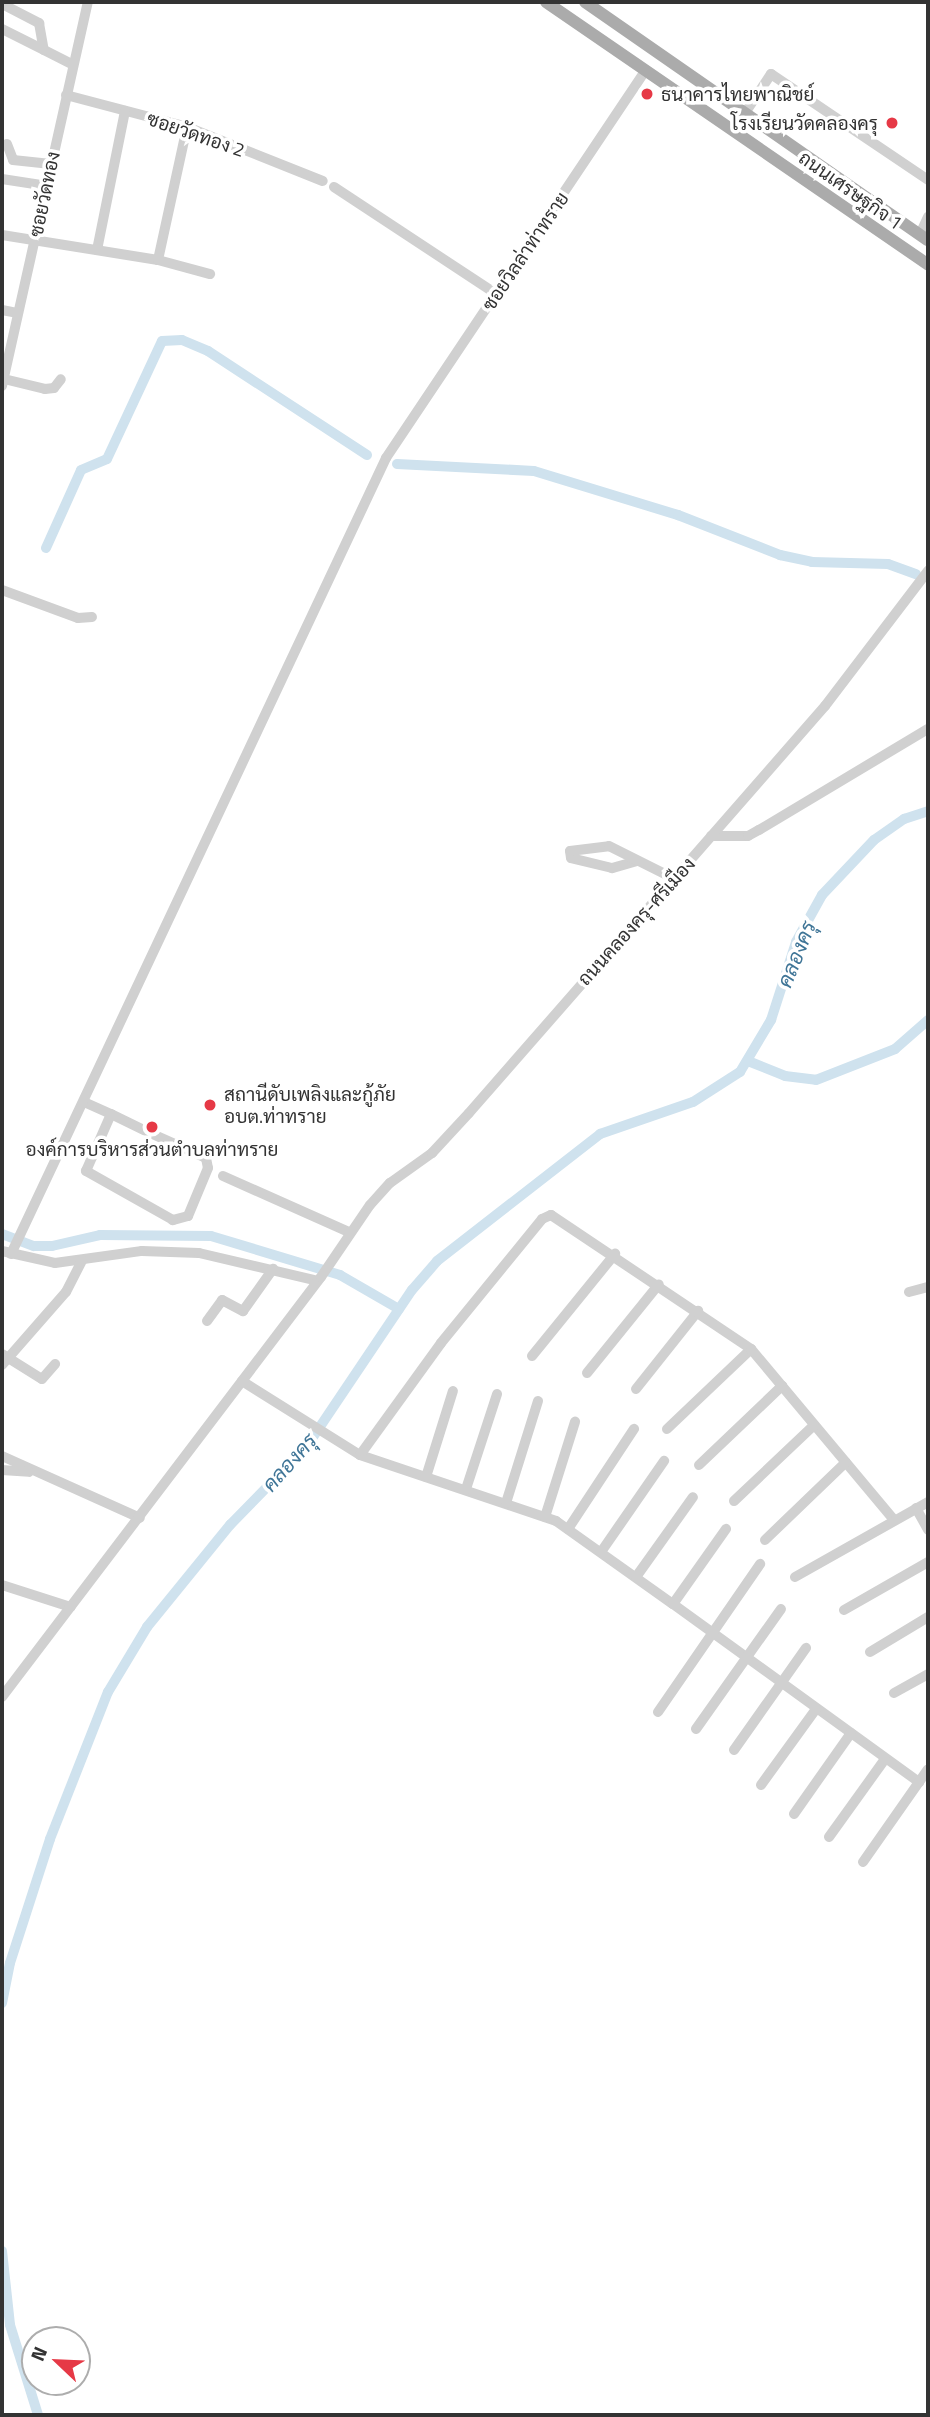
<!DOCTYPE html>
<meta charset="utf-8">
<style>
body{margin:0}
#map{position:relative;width:930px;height:2417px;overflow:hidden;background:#fff;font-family:"Titillium Web",Sarabun,sans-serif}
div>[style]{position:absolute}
.canal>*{height:10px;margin:-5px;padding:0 5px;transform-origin:5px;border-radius:5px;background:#cfe2ee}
.minor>*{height:10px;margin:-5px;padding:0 5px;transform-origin:5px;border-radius:5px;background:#d0d0d0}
.major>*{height:12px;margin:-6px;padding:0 6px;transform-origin:6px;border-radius:6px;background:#ababab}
.dots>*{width:19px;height:19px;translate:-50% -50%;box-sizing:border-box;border:4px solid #fff;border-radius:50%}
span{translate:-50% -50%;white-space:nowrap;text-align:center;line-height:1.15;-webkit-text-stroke:7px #fff;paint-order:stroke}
.poi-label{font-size:19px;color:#333}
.left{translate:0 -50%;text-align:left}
.right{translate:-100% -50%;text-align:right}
.street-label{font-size:19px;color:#333}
.water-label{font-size:21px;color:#3f7597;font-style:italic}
.frame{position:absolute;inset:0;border:4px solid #333;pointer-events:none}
.north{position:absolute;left:21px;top:2326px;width:70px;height:70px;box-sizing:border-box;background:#fff;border:2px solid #adadad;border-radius:50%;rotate:293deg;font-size:19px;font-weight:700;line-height:28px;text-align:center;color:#333}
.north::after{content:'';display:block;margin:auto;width:24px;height:32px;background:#e63946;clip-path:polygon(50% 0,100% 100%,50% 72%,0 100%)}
</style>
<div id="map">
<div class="canal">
<div style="left:397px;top:464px;width:137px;rotate:2.9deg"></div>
<div style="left:534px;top:471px;width:151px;rotate:17deg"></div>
<div style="left:678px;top:515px;width:110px;rotate:21.4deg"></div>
<div style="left:780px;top:555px;width:33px;rotate:12deg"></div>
<div style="left:812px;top:562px;width:76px;rotate:1.5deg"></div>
<div style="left:888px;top:564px;width:30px;rotate:20deg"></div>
<div style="left:46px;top:548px;width:85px;rotate:-65.8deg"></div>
<div style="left:81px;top:470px;width:28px;rotate:-23deg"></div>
<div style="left:107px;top:459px;width:130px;rotate:-65deg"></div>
<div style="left:162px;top:341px;width:20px;rotate:-3deg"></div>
<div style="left:182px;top:340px;width:28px;rotate:23deg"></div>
<div style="left:208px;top:351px;width:190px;rotate:33.2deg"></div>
<div style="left:748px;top:1061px;width:40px;rotate:22deg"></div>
<div style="left:785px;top:1076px;width:31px;rotate:7deg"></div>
<div style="left:816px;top:1080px;width:85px;rotate:-21.4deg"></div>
<div style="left:895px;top:1049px;width:44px;rotate:-41.3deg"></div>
<div style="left:2px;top:1234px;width:34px;rotate:21deg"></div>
<div style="left:34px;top:1246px;width:18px"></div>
<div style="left:52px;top:1246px;width:49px;rotate:-12.9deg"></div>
<div style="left:100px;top:1235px;width:111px;rotate:0.5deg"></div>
<div style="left:211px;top:1236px;width:135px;rotate:16.8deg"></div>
<div style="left:340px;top:1275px;width:68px;rotate:30deg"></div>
<div style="left:2px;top:2003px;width:41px;rotate:-78.7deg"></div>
<div style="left:10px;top:1963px;width:130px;rotate:-72.1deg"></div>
<div style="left:50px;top:1839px;width:158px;rotate:-68.5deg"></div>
<div style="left:108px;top:1692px;width:76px;rotate:-59deg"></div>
<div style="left:147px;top:1627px;width:132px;rotate:-50.9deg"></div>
<div style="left:230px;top:1525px;width:110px;rotate:-45.7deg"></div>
<div style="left:307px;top:1446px;width:188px;rotate:-56.1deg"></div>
<div style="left:412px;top:1290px;width:38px;rotate:-49deg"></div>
<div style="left:437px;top:1261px;width:207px;rotate:-37.9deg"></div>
<div style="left:600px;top:1134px;width:98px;rotate:-19deg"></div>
<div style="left:693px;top:1102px;width:56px;rotate:-32.6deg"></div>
<div style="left:740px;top:1072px;width:61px;rotate:-59.2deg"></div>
<div style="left:771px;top:1020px;width:82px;rotate:-72.2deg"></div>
<div style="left:796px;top:942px;width:54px;rotate:-61deg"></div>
<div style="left:822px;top:895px;width:76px;rotate:-46.6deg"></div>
<div style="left:874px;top:840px;width:37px;rotate:-35deg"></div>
<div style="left:904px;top:819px;width:25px;rotate:-18deg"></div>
<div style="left:2px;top:2251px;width:74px;rotate:83.8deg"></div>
<div style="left:10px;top:2325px;width:94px;rotate:72.7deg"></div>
</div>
<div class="minor">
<div style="left:2px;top:4px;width:42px;rotate:27.2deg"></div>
<div style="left:39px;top:23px;width:27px;rotate:80deg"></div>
<div style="left:44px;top:50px;width:31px;rotate:27deg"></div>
<div style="left:2px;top:29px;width:47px;rotate:26.6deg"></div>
<div style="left:66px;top:95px;width:125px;rotate:14.8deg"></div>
<div style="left:187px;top:127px;width:146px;rotate:21.7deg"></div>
<div style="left:745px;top:113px;width:47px;rotate:-56.3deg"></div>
<div style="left:771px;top:74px;width:189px;rotate:34deg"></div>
<div style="left:7px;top:144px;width:17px;rotate:69deg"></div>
<div style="left:13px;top:160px;width:38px;rotate:6deg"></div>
<div style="left:2px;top:179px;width:46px;rotate:8.8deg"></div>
<div style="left:334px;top:187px;width:194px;rotate:33.4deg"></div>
<div style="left:920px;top:234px;width:19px;rotate:-65deg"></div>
<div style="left:2px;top:235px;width:158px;rotate:9.1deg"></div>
<div style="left:158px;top:260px;width:54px;rotate:15.1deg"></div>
<div style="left:97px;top:250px;width:142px;rotate:-78.6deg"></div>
<div style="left:158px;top:260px;width:136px;rotate:-77.7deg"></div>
<div style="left:2px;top:310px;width:15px;rotate:11deg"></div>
<div style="left:4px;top:379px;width:42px;rotate:13.7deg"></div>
<div style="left:45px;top:389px;width:9px;rotate:-6deg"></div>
<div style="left:54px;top:388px;width:11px;rotate:-52deg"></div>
<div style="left:2px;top:386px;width:394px;rotate:-77.4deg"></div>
<div style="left:2px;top:590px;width:81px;rotate:20.2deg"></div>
<div style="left:78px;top:618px;width:14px;rotate:-4deg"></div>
<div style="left:711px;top:836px;width:37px"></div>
<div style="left:748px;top:836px;width:13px;rotate:-29deg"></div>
<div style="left:759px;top:830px;width:197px;rotate:-30.9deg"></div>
<div style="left:637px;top:861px;width:26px;rotate:164deg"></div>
<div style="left:612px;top:868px;width:42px;rotate:-166.3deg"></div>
<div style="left:571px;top:858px;width:7px;rotate:-98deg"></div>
<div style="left:570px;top:851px;width:39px;rotate:-7deg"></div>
<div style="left:609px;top:846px;width:72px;rotate:26.6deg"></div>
<div style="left:84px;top:1102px;width:30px;rotate:24deg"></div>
<div style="left:111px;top:1114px;width:41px;rotate:25.9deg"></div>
<div style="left:148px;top:1132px;width:64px;rotate:24.1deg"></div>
<div style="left:206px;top:1158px;width:10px;rotate:79deg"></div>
<div style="left:208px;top:1168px;width:52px;rotate:112.6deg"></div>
<div style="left:188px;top:1216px;width:16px;rotate:165deg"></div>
<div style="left:173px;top:1220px;width:100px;rotate:-150.6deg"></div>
<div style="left:86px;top:1171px;width:62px;rotate:-66.3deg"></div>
<div style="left:223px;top:1176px;width:138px;rotate:24deg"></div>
<div style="left:2px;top:1251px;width:54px;rotate:12.8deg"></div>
<div style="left:55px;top:1263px;width:88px;rotate:-7.9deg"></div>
<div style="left:142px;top:1251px;width:57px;rotate:2deg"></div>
<div style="left:199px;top:1253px;width:122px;rotate:13.2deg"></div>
<div style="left:11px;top:1254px;width:880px;rotate:-64.77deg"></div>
<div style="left:386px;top:458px;width:466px;rotate:-56.2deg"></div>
<div style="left:909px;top:1292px;width:20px;rotate:-15deg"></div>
<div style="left:207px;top:1321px;width:26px;rotate:-54deg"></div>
<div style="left:222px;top:1300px;width:24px;rotate:28deg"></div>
<div style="left:243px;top:1311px;width:52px;rotate:-54.5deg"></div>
<div style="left:2px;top:1354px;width:47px;rotate:32deg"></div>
<div style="left:42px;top:1379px;width:20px;rotate:-49deg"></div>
<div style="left:532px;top:1356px;width:132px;rotate:-50.9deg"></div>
<div style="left:2px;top:1365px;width:97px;rotate:-48.8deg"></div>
<div style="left:66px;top:1292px;width:36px;rotate:-63deg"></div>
<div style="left:587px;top:1373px;width:114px;rotate:-51deg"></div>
<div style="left:242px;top:1381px;width:139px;rotate:32.1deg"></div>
<div style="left:360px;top:1455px;width:207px;rotate:18.6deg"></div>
<div style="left:556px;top:1521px;width:143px;rotate:35.4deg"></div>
<div style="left:673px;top:1604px;width:92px;rotate:-54.8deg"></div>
<div style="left:636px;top:1389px;width:100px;rotate:-51.5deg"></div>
<div style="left:667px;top:1429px;width:116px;rotate:-43.6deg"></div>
<div style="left:360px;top:1455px;width:138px;rotate:-54.1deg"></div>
<div style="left:441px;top:1343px;width:160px;rotate:-50.8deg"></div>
<div style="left:542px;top:1219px;width:10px;rotate:-24deg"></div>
<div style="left:551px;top:1215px;width:241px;rotate:33.8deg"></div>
<div style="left:751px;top:1349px;width:223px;rotate:50.1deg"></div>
<div style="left:2px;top:1456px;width:151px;rotate:24.2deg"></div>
<div style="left:699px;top:1465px;width:115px;rotate:-43.6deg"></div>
<div style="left:2px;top:1470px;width:27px;rotate:4deg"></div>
<div style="left:426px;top:1477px;width:90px;rotate:-72.6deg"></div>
<div style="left:466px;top:1489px;width:100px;rotate:-71.9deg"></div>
<div style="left:734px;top:1501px;width:110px;rotate:-43.5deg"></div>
<div style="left:506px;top:1503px;width:107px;rotate:-72.6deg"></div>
<div style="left:916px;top:1508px;width:25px;rotate:61deg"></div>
<div style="left:545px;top:1517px;width:100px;rotate:-72.5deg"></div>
<div style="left:568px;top:1529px;width:120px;rotate:-56.6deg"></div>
<div style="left:765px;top:1540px;width:112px;rotate:-43.9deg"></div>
<div style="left:601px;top:1552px;width:111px;rotate:-55.3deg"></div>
<div style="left:636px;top:1577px;width:98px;rotate:-54.5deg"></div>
<div style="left:795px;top:1577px;width:153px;rotate:-29.4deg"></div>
<div style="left:2px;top:1585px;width:72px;rotate:17.7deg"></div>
<div style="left:673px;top:1604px;width:304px;rotate:35.9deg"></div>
<div style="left:844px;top:1610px;width:97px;rotate:-29.7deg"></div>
<div style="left:870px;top:1652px;width:68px;rotate:-31.1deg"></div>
<div style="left:894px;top:1693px;width:39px;rotate:-29deg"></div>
<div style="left:2px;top:1697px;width:527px;rotate:-52.78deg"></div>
<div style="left:321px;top:1277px;width:87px;rotate:-55.8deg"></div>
<div style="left:370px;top:1205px;width:30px;rotate:-48deg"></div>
<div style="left:390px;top:1183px;width:52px;rotate:-35.5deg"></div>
<div style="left:432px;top:1153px;width:54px;rotate:-47.2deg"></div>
<div style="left:469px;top:1113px;width:541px;rotate:-48.82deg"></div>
<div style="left:825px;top:706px;width:170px;rotate:-52.7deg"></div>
<div style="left:658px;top:1712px;width:180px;rotate:-55.4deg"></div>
<div style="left:696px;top:1729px;width:147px;rotate:-54.7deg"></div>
<div style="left:734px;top:1750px;width:125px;rotate:-54.8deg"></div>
<div style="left:761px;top:1785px;width:94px;rotate:-54.1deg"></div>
<div style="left:794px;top:1814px;width:99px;rotate:-54.9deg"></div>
<div style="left:829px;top:1837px;width:96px;rotate:-54.3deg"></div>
<div style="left:863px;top:1862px;width:113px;rotate:-55deg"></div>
</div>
<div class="major">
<div style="left:546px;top:2px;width:464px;rotate:34.5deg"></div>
<div style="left:585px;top:2px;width:417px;rotate:34.8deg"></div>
</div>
<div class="dots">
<div style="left:647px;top:94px;background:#e63946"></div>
<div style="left:892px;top:123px;background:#e63946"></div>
<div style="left:210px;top:1105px;background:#e63946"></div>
<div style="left:152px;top:1127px;background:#e63946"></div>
</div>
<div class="poi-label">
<span class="left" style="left:661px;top:94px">ธนาคารไทยพาณิชย์</span>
<span class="right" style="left:878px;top:123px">โรงเรียนวัดคลองครุ</span>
<span class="left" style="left:224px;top:1105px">สถานีดับเพลิงและกู้ภัย<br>อบต.ท่าทราย</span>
<span style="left:152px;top:1149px">องค์การบริหารส่วนตำบลท่าทราย</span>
</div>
<div class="street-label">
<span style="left:196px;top:134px;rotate:19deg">ซอยวัดทอง 2</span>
<span style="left:851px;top:190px;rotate:35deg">ถนนเศรษฐกิจ 1</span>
<span style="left:44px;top:194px;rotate:-78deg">ซอยวัดทอง</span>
<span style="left:525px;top:251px;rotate:-56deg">ซอยวิลล่าท่าทราย</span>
<span style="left:636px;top:921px;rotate:-48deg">ถนนคลองครุ-ศรีเมือง</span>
</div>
<div class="water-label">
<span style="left:796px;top:954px;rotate:-68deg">คลองครุ</span>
<span style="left:289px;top:1462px;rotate:-48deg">คลองครุ</span>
</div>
<div class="frame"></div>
<div class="north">N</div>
</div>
